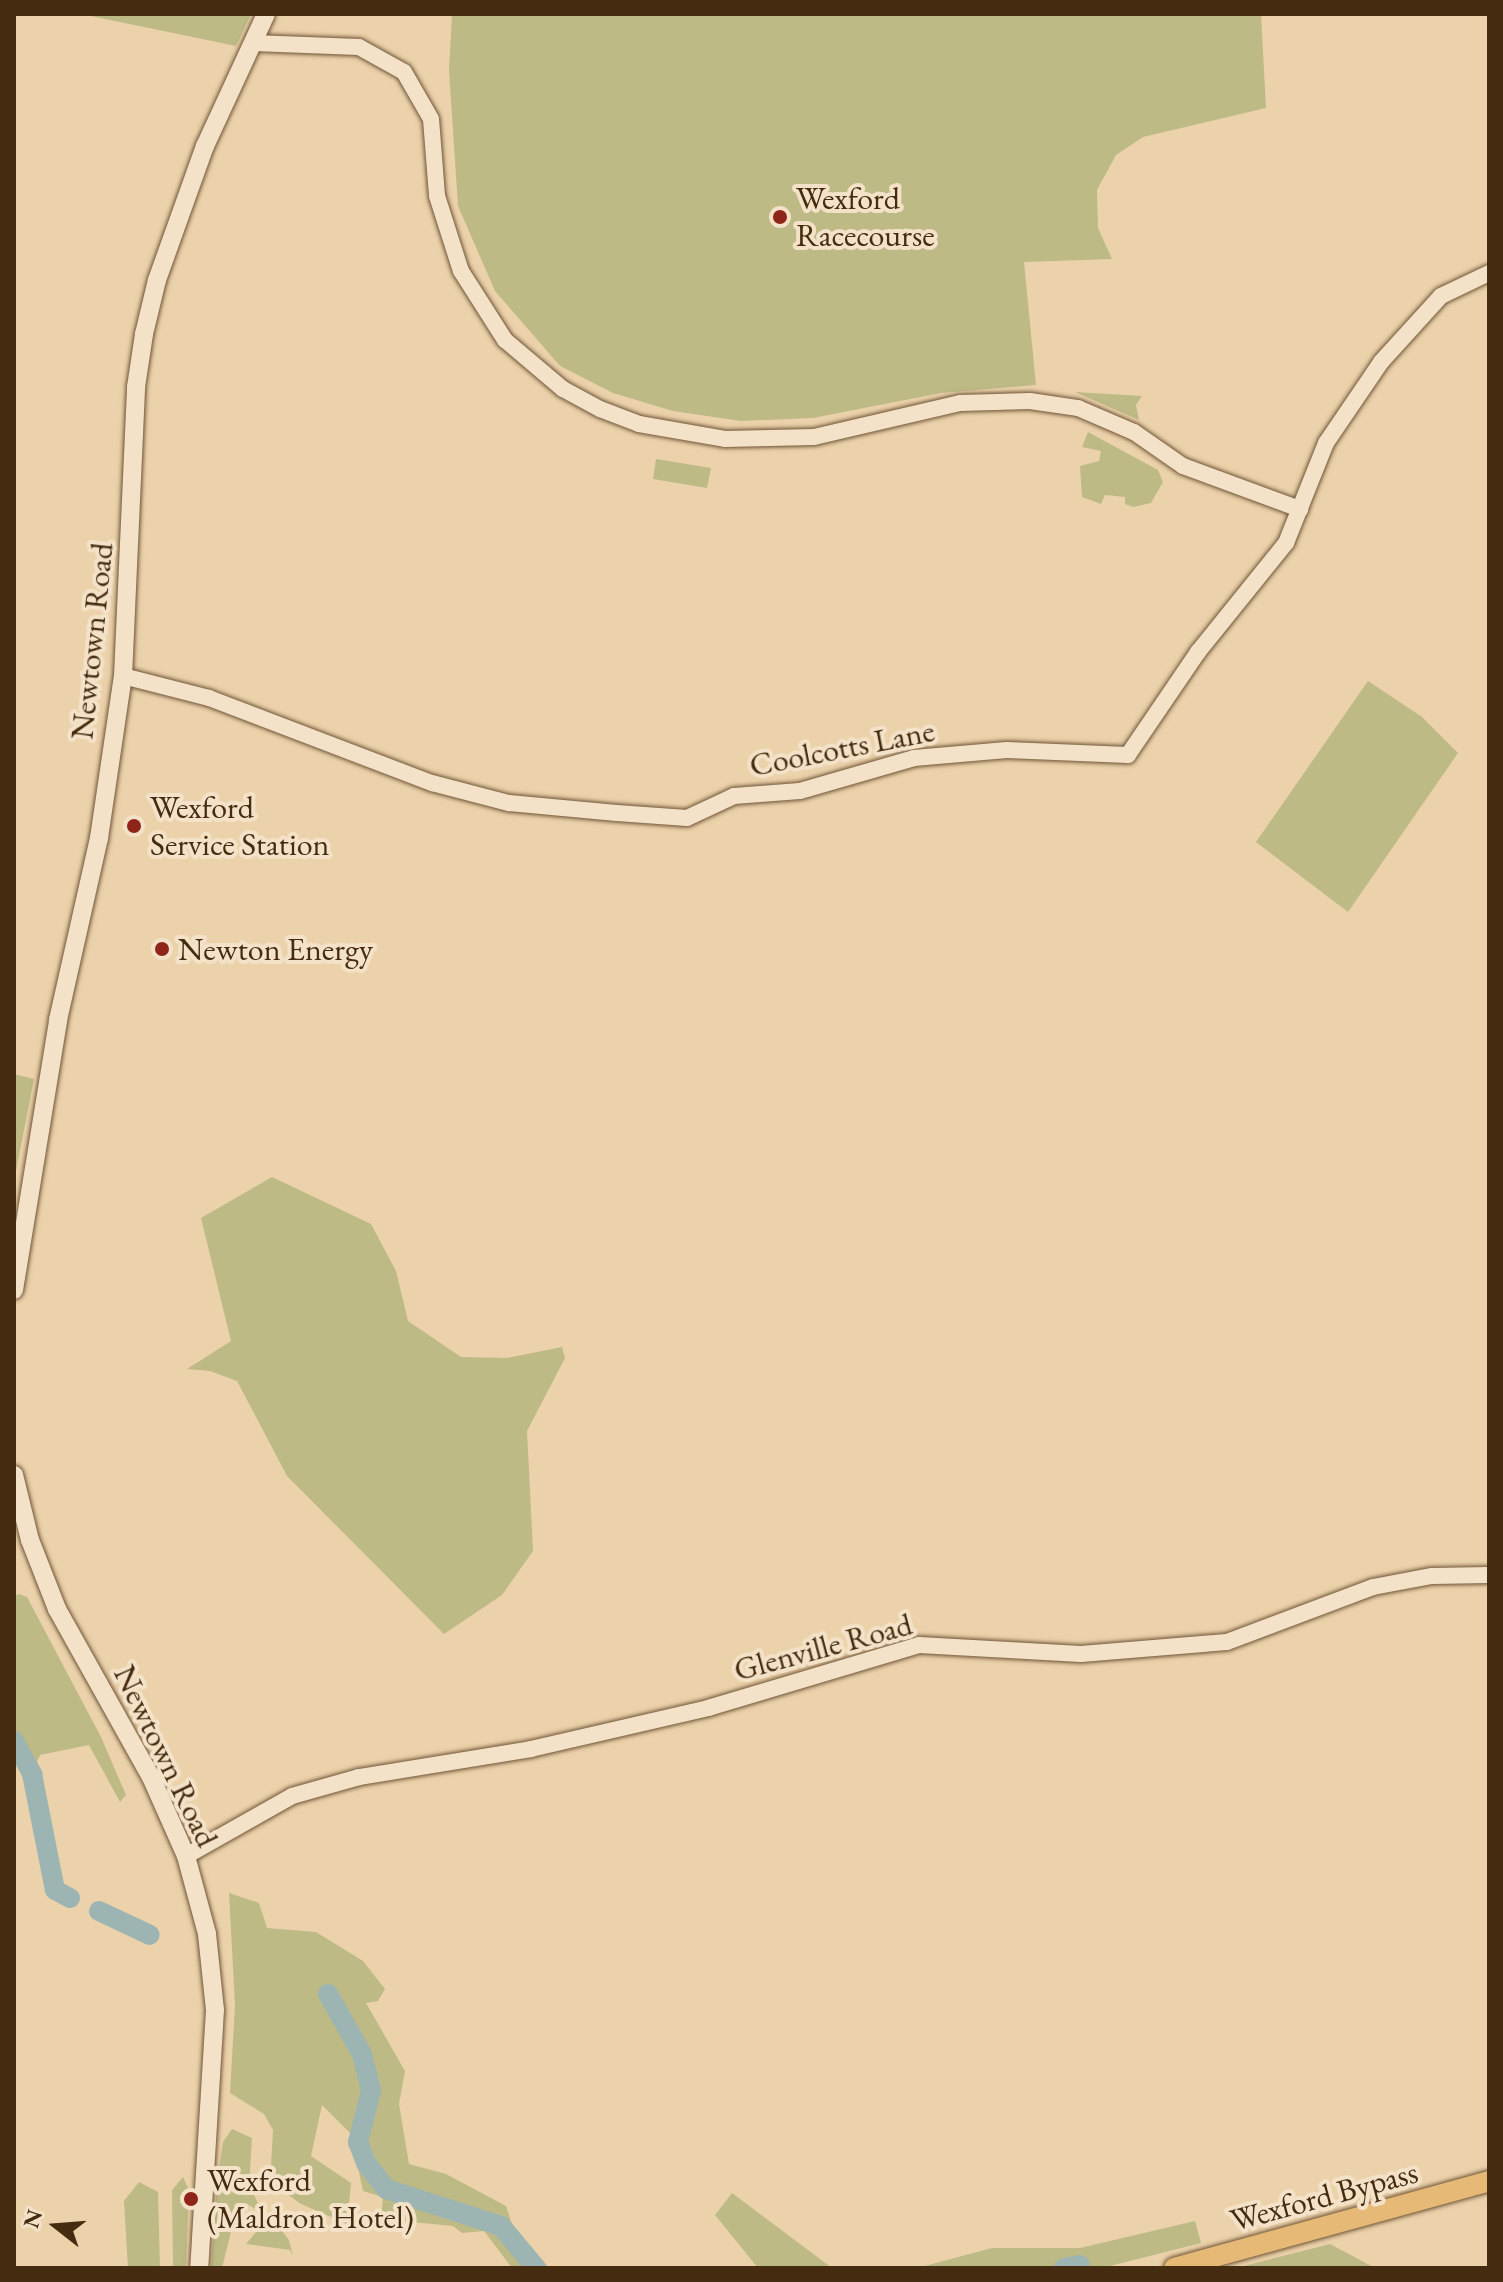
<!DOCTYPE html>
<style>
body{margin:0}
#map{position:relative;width:1503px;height:2282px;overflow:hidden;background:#ecd2ab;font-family:"EB Garamond",serif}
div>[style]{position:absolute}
.green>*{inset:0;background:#bdba86}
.river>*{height:20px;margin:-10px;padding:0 10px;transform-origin:10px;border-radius:10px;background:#9cb5b3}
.roads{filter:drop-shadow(0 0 2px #6f5536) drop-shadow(0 0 2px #6f5536)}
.tertiary>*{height:16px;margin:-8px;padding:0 8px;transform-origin:8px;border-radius:8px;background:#f3e2c8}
.secondary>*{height:18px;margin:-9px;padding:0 9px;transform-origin:9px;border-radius:9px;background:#f3e2c8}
.trunk>*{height:20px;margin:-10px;padding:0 10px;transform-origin:10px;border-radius:10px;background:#e6b976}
.dots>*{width:22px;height:22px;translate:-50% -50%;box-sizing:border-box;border:4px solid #f3e2c8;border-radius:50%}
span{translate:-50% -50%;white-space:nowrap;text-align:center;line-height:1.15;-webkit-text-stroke:8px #f3e2c8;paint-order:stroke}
.poi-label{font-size:32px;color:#452b0f}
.left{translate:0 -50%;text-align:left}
.street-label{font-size:32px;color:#452b0f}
.frame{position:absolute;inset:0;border:16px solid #452b0f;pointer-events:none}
.north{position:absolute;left:16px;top:2186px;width:80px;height:80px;-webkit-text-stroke:6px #f3e2c8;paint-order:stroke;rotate:287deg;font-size:22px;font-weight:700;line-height:32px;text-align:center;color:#452b0f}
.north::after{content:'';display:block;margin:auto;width:28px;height:36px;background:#452b0f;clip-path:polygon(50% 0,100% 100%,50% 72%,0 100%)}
</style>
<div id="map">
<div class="green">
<div style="clip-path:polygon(81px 14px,251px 14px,236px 46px)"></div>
<div style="clip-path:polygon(452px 14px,1261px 14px,1266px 108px,1143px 137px,1116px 155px,1097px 190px,1098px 228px,1112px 259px,1024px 262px,1036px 385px,941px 393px,813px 418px,741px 421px,673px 411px,613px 393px,560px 366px,495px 291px,458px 206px,449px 70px)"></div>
<div style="clip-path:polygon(1075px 392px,1142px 396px,1136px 405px,1139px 420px)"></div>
<div style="clip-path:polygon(1088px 432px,1158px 470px,1163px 482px,1151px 503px,1133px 507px,1125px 504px,1125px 497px,1105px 495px,1101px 504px,1082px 497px,1080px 466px,1099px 461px,1101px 451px,1082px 447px)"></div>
<div style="clip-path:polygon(656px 459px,711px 468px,707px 488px,653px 479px)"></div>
<div style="clip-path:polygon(1368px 681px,1422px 717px,1458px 753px,1348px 912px,1256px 842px)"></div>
<div style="clip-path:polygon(14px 1074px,34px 1079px,14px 1181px)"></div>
<div style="clip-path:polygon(272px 1177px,371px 1224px,396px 1271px,408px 1321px,461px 1357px,507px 1358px,562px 1347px,565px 1358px,527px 1431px,533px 1551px,502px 1595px,444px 1634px,287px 1476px,237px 1381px,210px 1371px,187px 1369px,231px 1341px,201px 1218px)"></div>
<div style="clip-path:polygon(19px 1594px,27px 1597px,101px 1737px,126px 1795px,120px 1802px,89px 1745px,40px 1755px,32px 1774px,14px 1740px,14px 1596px)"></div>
<div style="clip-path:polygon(229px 1893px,259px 1903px,267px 1928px,316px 1932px,363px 1961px,385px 1989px,378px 2001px,366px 2003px,405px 2071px,399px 2104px,409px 2164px,446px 2174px,506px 2206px,513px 2227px,549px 2268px,512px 2268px,484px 2231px,462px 2233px,453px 2226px,381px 2219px,383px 2197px,363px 2191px,351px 2134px,322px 2105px,311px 2156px,351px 2183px,347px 2224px,301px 2204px,270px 2182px,273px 2130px,264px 2114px,230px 2093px,235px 2005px)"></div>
<div style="clip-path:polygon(232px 2129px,252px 2138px,249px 2186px,258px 2203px,255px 2209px,247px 2204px,236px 2212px,222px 2268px,211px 2268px,217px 2183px,223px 2142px)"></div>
<div style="clip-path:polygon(183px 2177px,189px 2190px,186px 2268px,173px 2268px,172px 2190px)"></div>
<div style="clip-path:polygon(139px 2182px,158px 2192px,160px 2268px,128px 2268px,124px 2201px)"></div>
<div style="clip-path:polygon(732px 2193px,832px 2268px,758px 2268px,715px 2215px)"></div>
<div style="clip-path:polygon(270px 2215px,289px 2240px,293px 2256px,290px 2250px,246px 2244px)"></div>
<div style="clip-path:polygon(1195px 2221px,1201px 2243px,1102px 2268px,917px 2268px,992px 2248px,1080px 2248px)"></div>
<div style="clip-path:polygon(1330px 2244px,1375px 2268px,1236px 2268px)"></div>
</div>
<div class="river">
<div style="left:14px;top:1741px;width:38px;rotate:61deg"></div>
<div style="left:32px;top:1774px;width:118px;rotate:78.8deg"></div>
<div style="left:55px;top:1890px;width:17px;rotate:28deg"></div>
<div style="left:99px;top:1911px;width:56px;rotate:25.2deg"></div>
<div style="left:328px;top:1994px;width:69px;rotate:60.5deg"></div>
<div style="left:362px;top:2054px;width:38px;rotate:76deg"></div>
<div style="left:371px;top:2091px;width:53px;rotate:104.3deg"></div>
<div style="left:358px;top:2142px;width:22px;rotate:69deg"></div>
<div style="left:366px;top:2163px;width:33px;rotate:52deg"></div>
<div style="left:386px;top:2189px;width:121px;rotate:17.8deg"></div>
<div style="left:501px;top:2226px;width:55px;rotate:50.2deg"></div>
<div style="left:1064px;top:2268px;width:16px;rotate:-11deg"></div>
</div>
<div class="roads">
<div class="tertiary">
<div style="left:253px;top:43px;width:106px;rotate:2.2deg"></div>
<div style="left:359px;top:47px;width:51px;rotate:29.1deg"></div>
<div style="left:404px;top:72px;width:54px;rotate:60.1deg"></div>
<div style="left:431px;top:119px;width:77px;rotate:85.5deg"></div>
<div style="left:437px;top:196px;width:79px;rotate:72.3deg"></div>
<div style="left:461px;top:271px;width:82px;rotate:57.5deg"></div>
<div style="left:505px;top:340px;width:76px;rotate:40.2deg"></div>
<div style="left:563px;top:389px;width:42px;rotate:28.4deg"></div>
<div style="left:600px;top:409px;width:42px;rotate:21deg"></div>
<div style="left:639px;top:424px;width:87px;rotate:9.9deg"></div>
<div style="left:725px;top:439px;width:89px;rotate:-1.3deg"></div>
<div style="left:814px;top:437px;width:150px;rotate:-13.1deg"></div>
<div style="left:960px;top:403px;width:70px;rotate:-1.6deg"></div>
<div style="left:1030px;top:401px;width:49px;rotate:8.3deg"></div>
<div style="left:1078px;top:408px;width:61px;rotate:23.2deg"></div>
<div style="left:1134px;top:432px;width:60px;rotate:34.8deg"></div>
<div style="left:1183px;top:466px;width:125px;rotate:20.2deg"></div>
<div style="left:123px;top:676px;width:89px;rotate:14.3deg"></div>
<div style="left:209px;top:698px;width:239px;rotate:20.9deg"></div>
<div style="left:432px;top:783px;width:80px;rotate:14.6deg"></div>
<div style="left:509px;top:803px;width:108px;rotate:5.3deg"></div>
<div style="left:617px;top:813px;width:70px;rotate:4.1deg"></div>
<div style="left:687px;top:818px;width:52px;rotate:-25.1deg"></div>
<div style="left:734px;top:796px;width:66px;rotate:-4.3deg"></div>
<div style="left:800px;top:791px;width:119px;rotate:-16.1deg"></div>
<div style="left:914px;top:758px;width:93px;rotate:-4.9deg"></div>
<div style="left:1007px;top:750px;width:121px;rotate:2.4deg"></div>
<div style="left:1128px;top:755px;width:125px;rotate:-55.8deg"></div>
<div style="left:1198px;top:652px;width:140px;rotate:-51.1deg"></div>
<div style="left:1286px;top:543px;width:108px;rotate:-68.2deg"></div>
<div style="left:1326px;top:443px;width:98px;rotate:-55.8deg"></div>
<div style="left:1381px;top:362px;width:89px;rotate:-47.7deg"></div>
<div style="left:1441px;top:296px;width:53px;rotate:-25.6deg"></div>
<div style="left:186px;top:1856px;width:122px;rotate:-29.5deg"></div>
<div style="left:292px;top:1796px;width:70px;rotate:-15.8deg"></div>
<div style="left:359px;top:1777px;width:174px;rotate:-9.2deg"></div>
<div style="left:531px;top:1749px;width:182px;rotate:-13deg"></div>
<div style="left:708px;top:1708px;width:220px;rotate:-16.6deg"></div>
<div style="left:919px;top:1645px;width:162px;rotate:3.2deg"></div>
<div style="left:1081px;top:1654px;width:146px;rotate:-4.7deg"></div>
<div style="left:1227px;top:1642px;width:156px;rotate:-20.6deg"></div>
<div style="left:1373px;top:1587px;width:60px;rotate:-10.6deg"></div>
<div style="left:1432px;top:1576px;width:57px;rotate:-1deg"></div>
</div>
<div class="secondary">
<div style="left:14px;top:1290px;width:274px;rotate:-80.7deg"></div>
<div style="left:58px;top:1020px;width:187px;rotate:-77.3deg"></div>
<div style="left:99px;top:838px;width:164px;rotate:-81.6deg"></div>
<div style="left:123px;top:676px;width:289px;rotate:-87.4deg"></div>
<div style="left:136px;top:387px;width:54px;rotate:-81.4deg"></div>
<div style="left:144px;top:334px;width:56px;rotate:-76.5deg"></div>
<div style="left:157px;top:280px;width:142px;rotate:-70.3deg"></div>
<div style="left:205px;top:146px;width:145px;rotate:-65.2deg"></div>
<div style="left:14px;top:1475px;width:67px;rotate:76.2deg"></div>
<div style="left:30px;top:1540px;width:74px;rotate:68.6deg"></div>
<div style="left:57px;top:1609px;width:193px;rotate:60.8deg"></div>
<div style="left:151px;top:1777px;width:86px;rotate:66.1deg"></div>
<div style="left:186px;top:1856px;width:81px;rotate:74.9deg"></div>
<div style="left:207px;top:1934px;width:76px;rotate:84deg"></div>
<div style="left:215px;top:2010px;width:258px;rotate:93.5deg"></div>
</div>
<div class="trunk">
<div style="left:1174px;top:2268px;width:327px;rotate:-15.4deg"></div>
</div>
</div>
<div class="dots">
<div style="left:780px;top:217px;background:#8f2418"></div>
<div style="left:134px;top:826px;background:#8f2418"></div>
<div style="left:162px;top:949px;background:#8f2418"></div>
<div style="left:191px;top:2199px;background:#8f2418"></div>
</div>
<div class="poi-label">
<span class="left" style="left:796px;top:217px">Wexford<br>Racecourse</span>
<span class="left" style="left:150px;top:826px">Wexford<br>Service Station</span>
<span class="left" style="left:178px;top:949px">Newton Energy</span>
<span class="left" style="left:207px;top:2199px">Wexford<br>(Maldron Hotel)</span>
</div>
<div class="street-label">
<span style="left:92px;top:641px;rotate:-84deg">Newtown Road</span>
<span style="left:842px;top:748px;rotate:-11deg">Coolcotts Lane</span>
<span style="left:823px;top:1647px;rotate:-15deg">Glenville Road</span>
<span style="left:166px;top:1756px;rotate:64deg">Newtown Road</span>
<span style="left:1324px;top:2196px;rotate:-15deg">Wexford Bypass</span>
</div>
<div class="frame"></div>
<div class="north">N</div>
</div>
